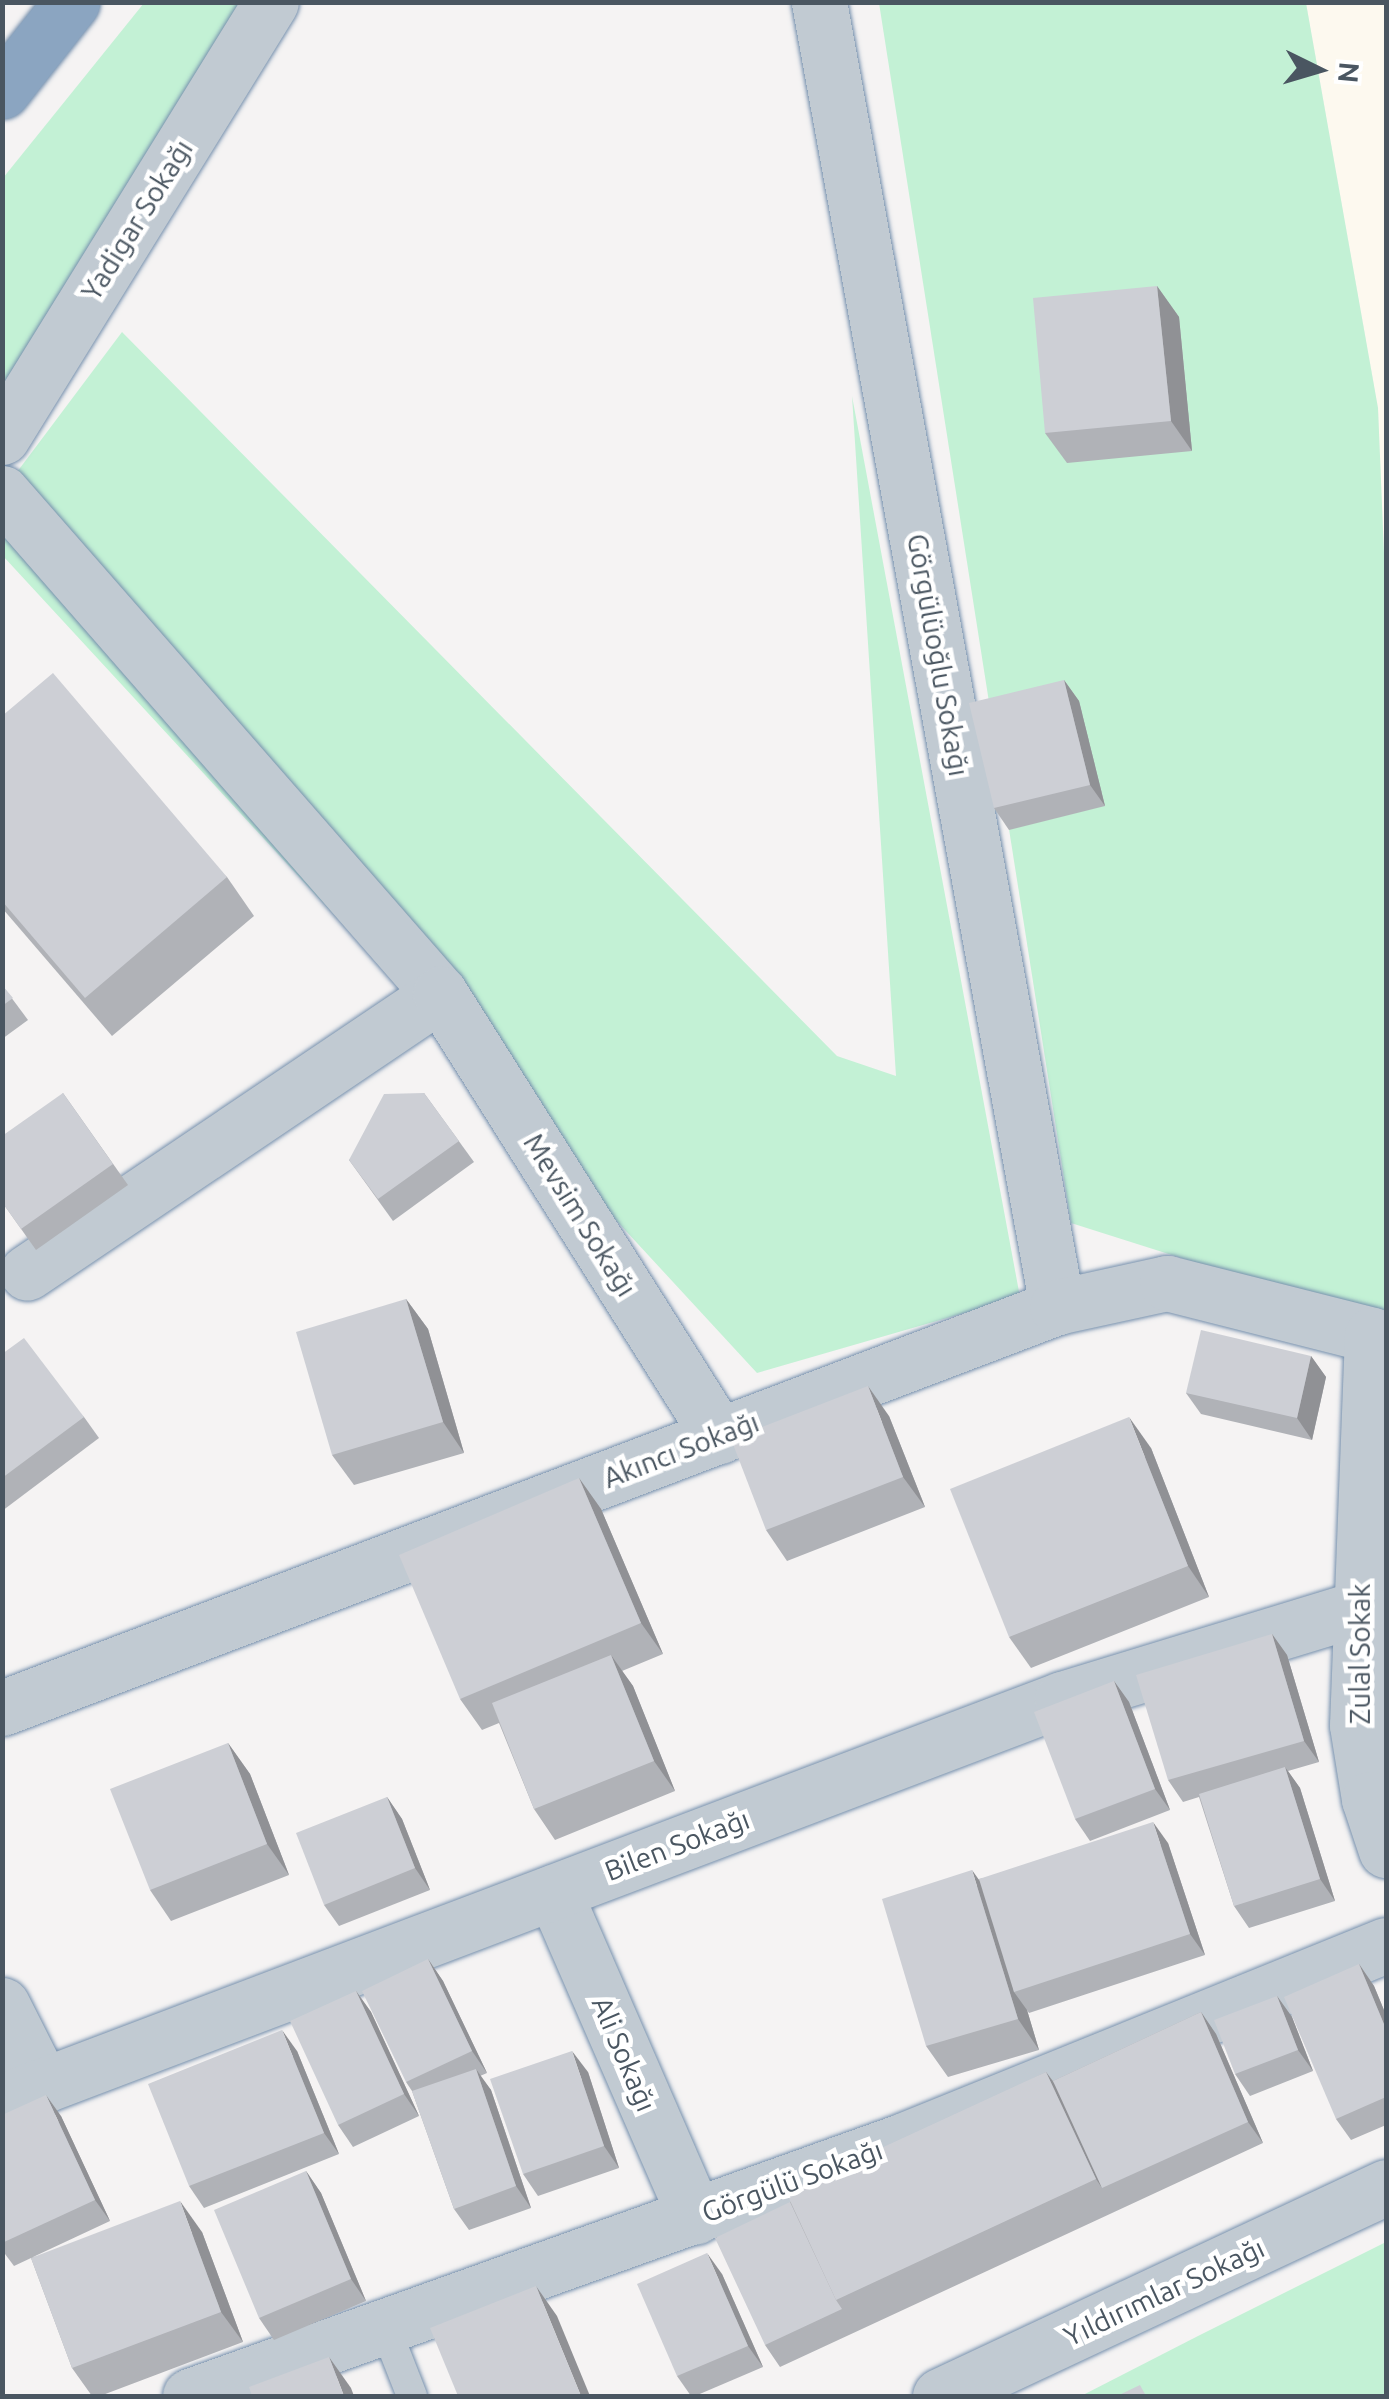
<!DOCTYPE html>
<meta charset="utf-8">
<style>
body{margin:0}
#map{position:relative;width:1389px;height:2399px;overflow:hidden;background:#f5f3f3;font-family:Ubuntu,sans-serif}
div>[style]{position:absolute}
.commercial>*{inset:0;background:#fdf9ef}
.green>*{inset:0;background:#c3f1d5}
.roads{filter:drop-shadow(0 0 2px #7690ad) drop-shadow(0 0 2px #7690ad)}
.lane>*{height:30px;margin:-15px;padding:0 15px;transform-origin:15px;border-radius:15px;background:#c1cad2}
.street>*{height:55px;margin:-27.5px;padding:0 27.5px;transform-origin:27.5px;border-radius:27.5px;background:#c1cad2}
.highway>*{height:55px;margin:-27.5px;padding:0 27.5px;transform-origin:27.5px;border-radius:27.5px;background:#8ba5c1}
.wall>*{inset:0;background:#b0b2b7}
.shaded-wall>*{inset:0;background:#909195}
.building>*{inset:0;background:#cdcfd5}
span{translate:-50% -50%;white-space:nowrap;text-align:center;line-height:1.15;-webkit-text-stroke:9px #fff;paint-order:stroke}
.street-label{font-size:28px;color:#4a5661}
.frame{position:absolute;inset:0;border:5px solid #4a5661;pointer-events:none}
.north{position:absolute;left:1269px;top:20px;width:100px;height:100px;-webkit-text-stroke:8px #fff;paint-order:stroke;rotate:95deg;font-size:28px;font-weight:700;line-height:40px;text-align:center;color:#4a5661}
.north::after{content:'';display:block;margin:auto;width:35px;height:45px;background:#4a5661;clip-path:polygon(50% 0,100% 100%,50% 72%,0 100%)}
</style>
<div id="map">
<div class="commercial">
<div style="clip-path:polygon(1306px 3px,1386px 3px,1386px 602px,1378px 408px)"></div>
</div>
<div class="green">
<div style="clip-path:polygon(144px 3px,245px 3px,3px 387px,3px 178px)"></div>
<div style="clip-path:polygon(879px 3px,1306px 3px,1378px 408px,1386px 602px,1386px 1323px,1071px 1223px)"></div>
<div style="clip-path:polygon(122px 332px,837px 1056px,896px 1076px,852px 396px,1020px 1297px,757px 1373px,3px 556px,2px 492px)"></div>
<div style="clip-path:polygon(1386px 2242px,1386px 2396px,1081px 2396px,1198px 2336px)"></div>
</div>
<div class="roads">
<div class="lane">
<div style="left:385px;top:2327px;width:74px;rotate:68.6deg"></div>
</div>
<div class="street">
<div style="left:819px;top:2px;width:1327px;rotate:79.66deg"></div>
<div style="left:2px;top:437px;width:511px;rotate:-58.27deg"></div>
<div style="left:2px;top:493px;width:665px;rotate:48.84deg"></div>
<div style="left:440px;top:994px;width:498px;rotate:146deg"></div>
<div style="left:440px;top:994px;width:523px;rotate:57.74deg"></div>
<div style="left:2px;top:1708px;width:1129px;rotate:-20.81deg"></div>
<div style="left:1057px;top:1307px;width:113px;rotate:-12.3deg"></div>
<div style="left:1167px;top:1283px;width:211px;rotate:14.2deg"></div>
<div style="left:1372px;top:1335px;width:390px;rotate:92.2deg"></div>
<div style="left:1357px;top:1725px;width:75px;rotate:80.8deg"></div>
<div style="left:1369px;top:1799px;width:54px;rotate:71.6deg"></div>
<div style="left:554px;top:1892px;width:354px;rotate:66.5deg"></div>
<div style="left:2px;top:2005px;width:91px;rotate:63.2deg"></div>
<div style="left:2px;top:2101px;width:1134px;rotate:-20.77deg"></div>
<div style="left:1062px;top:1699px;width:311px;rotate:-17deg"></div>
<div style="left:190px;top:2396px;width:756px;rotate:-19.7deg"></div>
<div style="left:902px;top:2141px;width:522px;rotate:-22.05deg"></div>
<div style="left:940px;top:2396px;width:493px;rotate:-25.1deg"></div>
</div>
<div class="highway">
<div style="left:2px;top:91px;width:113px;rotate:-51.8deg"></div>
</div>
</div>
<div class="wall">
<div style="clip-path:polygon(1157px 286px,1179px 317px,1192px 451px,1067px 463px,1045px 433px)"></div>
<div style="clip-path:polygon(1064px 680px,1079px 701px,1105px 806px,1009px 830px,994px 808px)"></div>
<div style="clip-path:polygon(2px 716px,227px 877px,254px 916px,112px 1036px,2px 908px)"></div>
<div style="clip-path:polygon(2px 985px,28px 1020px,2px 1039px)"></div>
<div style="clip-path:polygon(63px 1093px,128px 1185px,36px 1250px,2px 1202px)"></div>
<div style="clip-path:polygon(424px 1093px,474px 1162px,393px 1221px,349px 1160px)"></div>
<div style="clip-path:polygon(406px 1299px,428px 1329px,464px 1453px,354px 1485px,332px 1455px)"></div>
<div style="clip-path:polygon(2px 1354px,84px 1417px,99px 1438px,2px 1511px)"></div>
<div style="clip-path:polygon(1311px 1356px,1326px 1377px,1312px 1440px,1201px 1414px,1186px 1393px)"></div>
<div style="clip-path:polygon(889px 1416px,925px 1507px,787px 1561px,766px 1530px)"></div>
<div style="clip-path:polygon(1151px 1448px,1209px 1597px,1031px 1668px,1009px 1637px)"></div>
<div style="clip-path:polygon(579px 1478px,601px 1509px,663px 1654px,622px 1671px,633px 1686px,675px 1791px,555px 1840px,534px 1809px,499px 1723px,482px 1730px,460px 1699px)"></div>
<div style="clip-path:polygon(1272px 1634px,1287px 1655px,1319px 1762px,1288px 1771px,1300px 1788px,1335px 1901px,1249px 1928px,1234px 1906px,1199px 1797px,1183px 1802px,1168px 1780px)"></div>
<div style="clip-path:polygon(1114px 1681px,1129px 1702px,1170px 1810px,1090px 1841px,1075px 1819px)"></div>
<div style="clip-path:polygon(228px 1743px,250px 1774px,289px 1875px,171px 1921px,150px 1890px)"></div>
<div style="clip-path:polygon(387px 1797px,402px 1819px,430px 1890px,339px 1926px,324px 1905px)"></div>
<div style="clip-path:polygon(1168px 1843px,1205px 1955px,1029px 2013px,1027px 2010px,1039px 2050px,948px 2077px,926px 2046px,979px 1879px)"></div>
<div style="clip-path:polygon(428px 1959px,443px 1981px,487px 2073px,480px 2076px,491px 2090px,531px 2208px,469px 2230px,454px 2209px,412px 2091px,406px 2082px)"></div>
<div style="clip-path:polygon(1359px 1964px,1374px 1986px,1386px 2015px,1386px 2125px,1351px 2140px,1336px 2119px)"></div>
<div style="clip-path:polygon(356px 1991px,371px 2012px,419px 2116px,353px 2147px,338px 2125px)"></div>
<div style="clip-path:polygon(1277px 1996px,1292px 2017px,1313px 2071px,1250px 2096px,1235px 2074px)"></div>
<div style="clip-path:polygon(1201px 2012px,1216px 2034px,1263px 2143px,780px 2367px,765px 2345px,790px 2202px,1046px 2072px,1053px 2081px)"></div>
<div style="clip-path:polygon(297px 2051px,339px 2154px,204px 2208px,189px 2186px)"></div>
<div style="clip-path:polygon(588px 2072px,619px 2168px,538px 2196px,523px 2174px)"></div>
<div style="clip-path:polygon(61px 2116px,110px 2221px,33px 2257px,202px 2232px,243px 2342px,100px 2396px,92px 2396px,72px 2368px,31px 2258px,14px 2266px,2px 2250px,2px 2243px)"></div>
<div style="clip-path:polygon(306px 2171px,321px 2193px,366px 2301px,274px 2340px,259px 2318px)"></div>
<div style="clip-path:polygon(722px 2274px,763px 2367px,695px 2396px,691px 2396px,677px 2376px)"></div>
</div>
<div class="shaded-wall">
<div style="clip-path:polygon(1157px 286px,1179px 317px,1192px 451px,1171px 421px)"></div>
<div style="clip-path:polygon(1064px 680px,1079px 701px,1105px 806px,1090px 785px)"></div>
<div style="clip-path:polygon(406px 1299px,428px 1329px,464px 1453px,443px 1422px)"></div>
<div style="clip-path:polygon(1311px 1356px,1326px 1377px,1312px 1440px,1297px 1418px)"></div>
<div style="clip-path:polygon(868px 1386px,889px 1416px,925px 1507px,903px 1477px)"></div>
<div style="clip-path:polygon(1129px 1417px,1151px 1448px,1209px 1597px,1188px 1566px)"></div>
<div style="clip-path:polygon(579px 1478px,601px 1509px,663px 1654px,641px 1623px)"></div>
<div style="clip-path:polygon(1272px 1634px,1287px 1655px,1319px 1762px,1304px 1741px)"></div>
<div style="clip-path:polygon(611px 1655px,633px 1686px,675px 1791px,654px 1761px)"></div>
<div style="clip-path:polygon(1114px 1681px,1129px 1702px,1170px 1810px,1155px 1789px)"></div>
<div style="clip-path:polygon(228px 1743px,250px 1774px,289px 1875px,267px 1844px)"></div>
<div style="clip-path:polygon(1285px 1767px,1300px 1788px,1335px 1901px,1320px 1879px)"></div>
<div style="clip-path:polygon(387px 1797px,402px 1819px,430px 1890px,415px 1868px)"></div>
<div style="clip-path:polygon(1153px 1822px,1168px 1843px,1205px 1955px,1190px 1934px)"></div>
<div style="clip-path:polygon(972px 1870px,994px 1901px,1014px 1992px,1027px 2010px,1039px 2050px,1018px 2019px)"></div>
<div style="clip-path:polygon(428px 1959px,443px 1981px,487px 2073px,472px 2051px)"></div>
<div style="clip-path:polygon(1359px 1964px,1374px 1986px,1386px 2015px,1386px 2029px)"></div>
<div style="clip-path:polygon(356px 1991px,371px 2012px,419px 2116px,404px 2094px)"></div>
<div style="clip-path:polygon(1277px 1996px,1292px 2017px,1313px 2071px,1298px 2050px)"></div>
<div style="clip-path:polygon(1201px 2012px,1216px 2034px,1263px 2143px,1248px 2122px)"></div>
<div style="clip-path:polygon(282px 2030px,297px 2051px,339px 2154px,324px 2133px)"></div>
<div style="clip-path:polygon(572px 2051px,588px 2072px,619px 2168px,604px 2146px)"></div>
<div style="clip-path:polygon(476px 2069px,491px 2090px,531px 2208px,516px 2186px)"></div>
<div style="clip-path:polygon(1046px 2072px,1068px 2102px,1102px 2188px,1096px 2179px)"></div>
<div style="clip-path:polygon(46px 2095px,61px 2116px,110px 2221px,95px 2200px)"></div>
<div style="clip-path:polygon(306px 2171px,321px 2193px,366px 2301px,351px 2279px)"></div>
<div style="clip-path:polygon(180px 2201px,202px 2232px,243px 2342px,221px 2312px)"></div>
<div style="clip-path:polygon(707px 2253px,722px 2274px,763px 2367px,748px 2346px)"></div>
<div style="clip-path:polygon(536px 2286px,557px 2316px,590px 2396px,581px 2396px)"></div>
<div style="clip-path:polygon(329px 2357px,351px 2388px,354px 2396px,344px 2396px)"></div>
</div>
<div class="building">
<div style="clip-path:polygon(1157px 286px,1171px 421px,1045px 433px,1033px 298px)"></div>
<div style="clip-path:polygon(53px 673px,227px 877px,85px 998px,2px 901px,2px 716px)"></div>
<div style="clip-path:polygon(1064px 680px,1090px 785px,994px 808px,969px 703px)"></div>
<div style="clip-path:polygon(2px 985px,13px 998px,2px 1006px)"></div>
<div style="clip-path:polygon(63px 1093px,113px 1164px,21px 1229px,2px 1202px,2px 1136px)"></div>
<div style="clip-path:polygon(424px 1093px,459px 1141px,378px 1199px,349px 1160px,384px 1094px)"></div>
<div style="clip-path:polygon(406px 1299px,443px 1422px,332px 1455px,296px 1332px)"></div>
<div style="clip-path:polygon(1201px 1330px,1311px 1356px,1297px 1418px,1186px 1393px)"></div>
<div style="clip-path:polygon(24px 1338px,84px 1417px,2px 1478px,2px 1354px)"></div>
<div style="clip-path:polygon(868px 1386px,903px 1477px,766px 1530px,731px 1439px)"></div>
<div style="clip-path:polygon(1129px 1417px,1188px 1566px,1009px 1637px,950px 1489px)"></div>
<div style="clip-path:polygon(579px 1478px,641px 1623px,460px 1699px,399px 1555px)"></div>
<div style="clip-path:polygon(1272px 1634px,1304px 1741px,1168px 1780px,1136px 1675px)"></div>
<div style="clip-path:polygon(611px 1655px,654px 1761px,534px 1809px,492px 1703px)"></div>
<div style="clip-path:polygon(1114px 1681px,1155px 1789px,1075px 1819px,1034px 1712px)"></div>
<div style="clip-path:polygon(228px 1743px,267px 1844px,150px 1890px,110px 1789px)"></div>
<div style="clip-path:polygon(1285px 1767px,1320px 1879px,1234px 1906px,1199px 1794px)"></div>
<div style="clip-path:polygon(387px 1797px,415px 1868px,324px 1905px,296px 1833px)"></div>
<div style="clip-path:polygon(1153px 1822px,1190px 1934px,1014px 1992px,979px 1879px)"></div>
<div style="clip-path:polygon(972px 1870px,1018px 2019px,926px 2046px,882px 1899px)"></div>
<div style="clip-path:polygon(428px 1959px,472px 2051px,406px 2082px,362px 1991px)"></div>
<div style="clip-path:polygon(1359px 1964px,1386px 2029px,1386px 2097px,1336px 2119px,1284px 1997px)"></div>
<div style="clip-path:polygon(356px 1991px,404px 2094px,338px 2125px,290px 2021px)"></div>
<div style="clip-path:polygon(1277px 1996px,1298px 2050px,1235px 2074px,1214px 2020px)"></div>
<div style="clip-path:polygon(1201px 2012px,1248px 2122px,1102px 2188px,1053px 2081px)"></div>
<div style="clip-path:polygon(282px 2030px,324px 2133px,189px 2186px,148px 2084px)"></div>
<div style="clip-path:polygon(572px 2051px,604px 2146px,523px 2174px,490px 2079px)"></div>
<div style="clip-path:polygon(476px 2069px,516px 2186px,454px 2209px,412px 2091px)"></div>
<div style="clip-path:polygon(1046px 2072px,1096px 2179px,836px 2300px,786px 2192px)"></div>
<div style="clip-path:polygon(46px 2095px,95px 2200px,2px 2243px,2px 2115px)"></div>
<div style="clip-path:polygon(306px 2171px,351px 2279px,259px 2318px,214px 2210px)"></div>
<div style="clip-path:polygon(180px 2201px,221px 2312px,72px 2368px,31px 2258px)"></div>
<div style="clip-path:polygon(790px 2202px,836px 2300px,842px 2309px,765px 2345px,715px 2238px)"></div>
<div style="clip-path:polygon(707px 2253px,748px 2346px,677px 2376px,637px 2284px)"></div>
<div style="clip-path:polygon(536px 2286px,581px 2396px,458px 2396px,430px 2328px)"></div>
<div style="clip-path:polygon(329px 2357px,344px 2396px,252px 2396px,249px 2387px)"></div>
<div style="clip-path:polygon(1140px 2385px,1146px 2396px,1117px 2396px)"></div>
</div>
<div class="street-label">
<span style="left:137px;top:220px;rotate:-58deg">Yadigar Sokağı</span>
<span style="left:938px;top:655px;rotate:80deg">Görgülüoğlu Sokağı</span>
<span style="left:580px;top:1215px;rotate:58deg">Mevsim Sokağı</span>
<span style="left:681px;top:1450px;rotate:-21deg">Akıncı Sokağı</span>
<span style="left:1360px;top:1654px;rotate:-90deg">Zulal Sokak</span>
<span style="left:677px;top:1845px;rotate:-21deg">Bilen Sokağı</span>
<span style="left:624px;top:2054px;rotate:67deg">Ali Sokağı</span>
<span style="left:792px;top:2181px;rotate:-20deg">Görgülü Sokağı</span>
<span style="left:1164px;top:2292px;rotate:-25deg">Yıldırımlar Sokağı</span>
</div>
<div class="frame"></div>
<div class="north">N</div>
</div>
